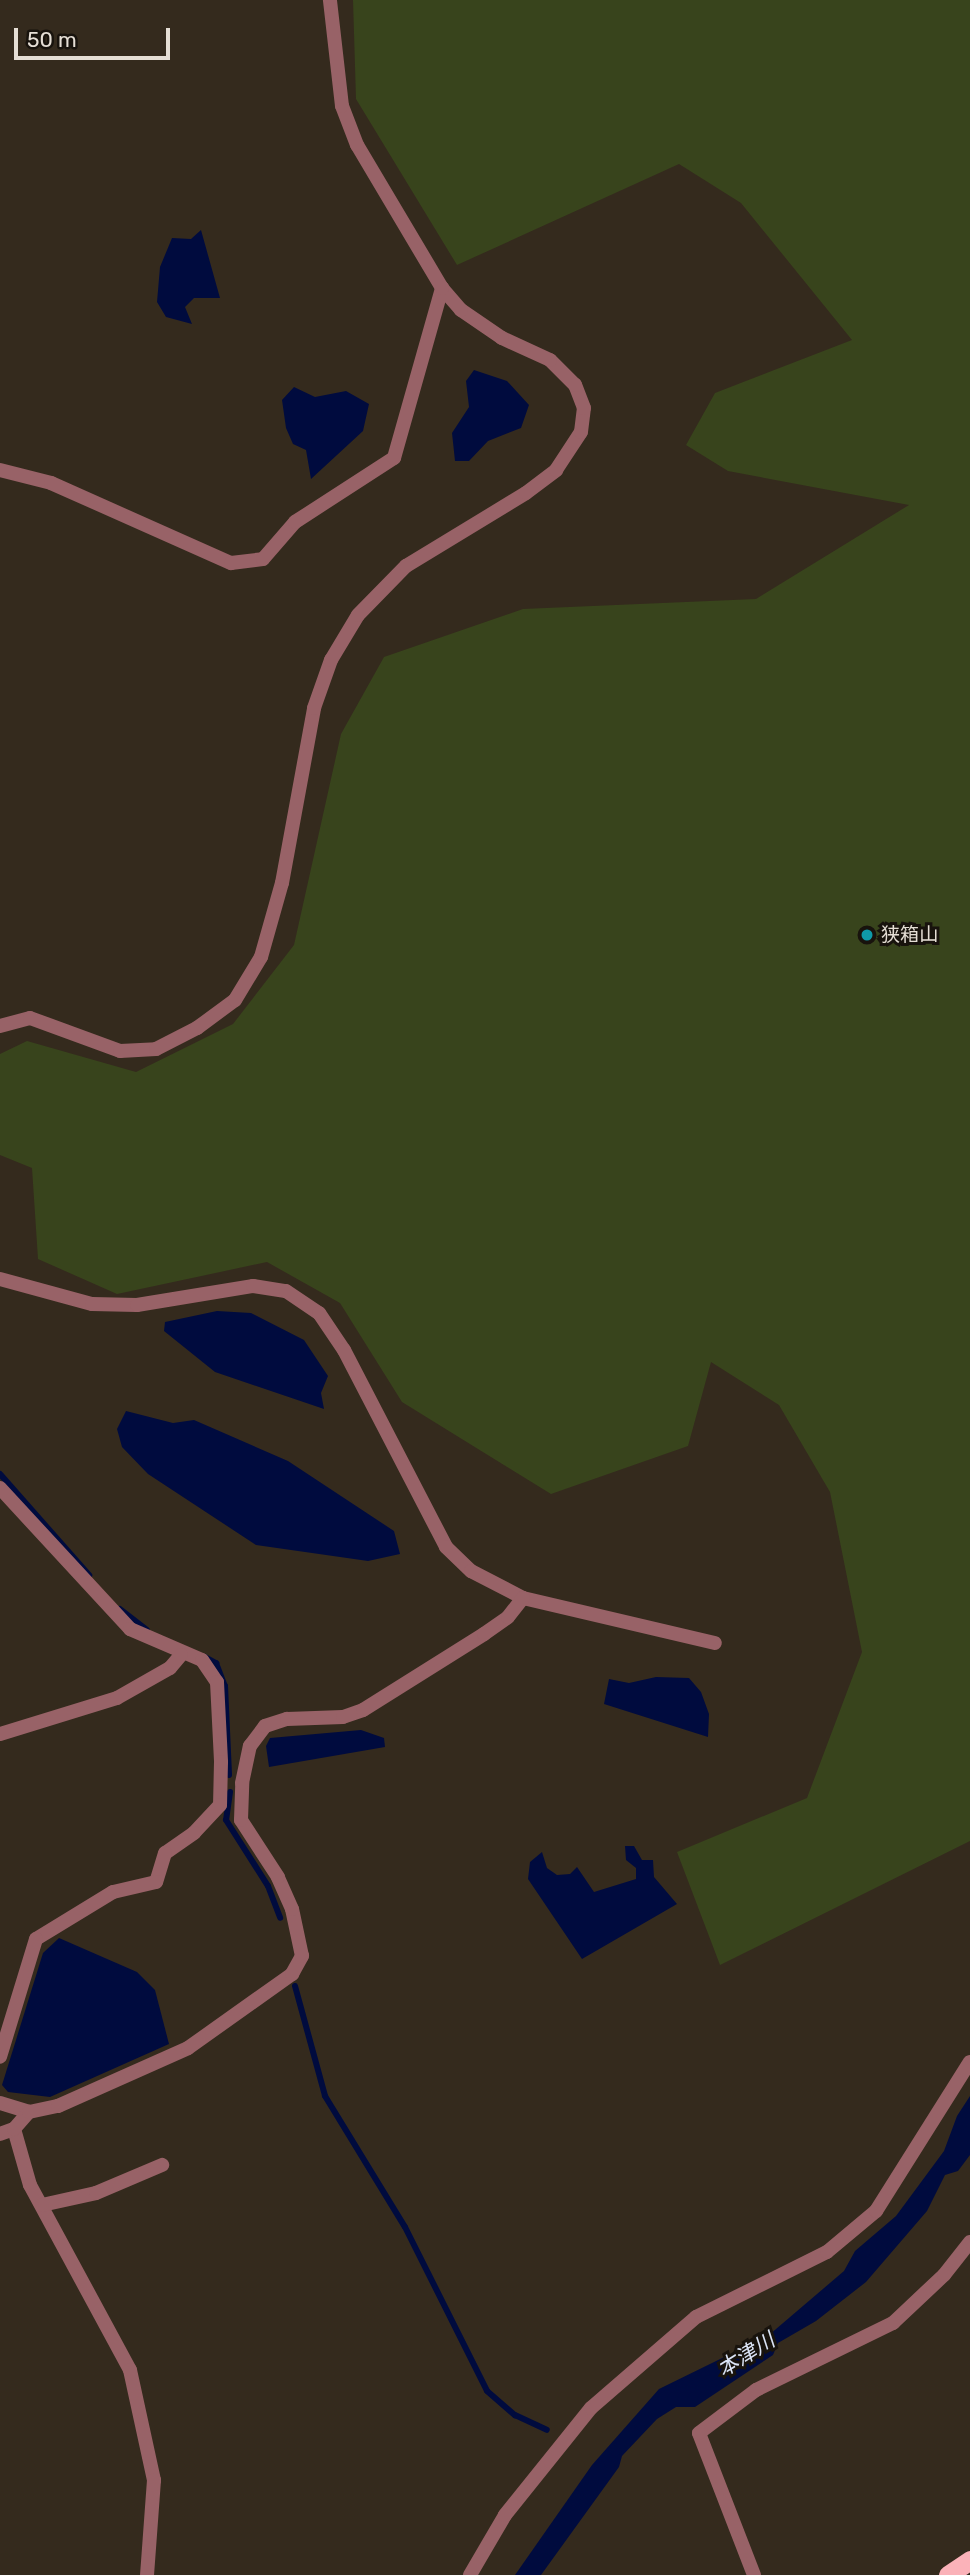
<!DOCTYPE html>
<meta charset="utf-8">
<style>
body{margin:0}
#map{position:relative;width:970px;height:2575px;overflow:hidden;background:#342a1d;font-family:Rubik,"Noto Sans JP",sans-serif}
div>[style]{position:absolute}
.green>*{inset:0;background:#38441c}
.water>*{inset:0;background:#000b3e}
.stream>*{height:6px;margin:-3px;padding:0 3px;transform-origin:3px;border-radius:3px;background:#000b3e}
.minor>*{height:14px;margin:-7px;padding:0 7px;transform-origin:7px;border-radius:7px;background:#986267}
.trunk>*{height:19px;margin:-9.5px;padding:0 9.5px;transform-origin:9.5px;border-radius:9.5px;background:#fbb2b9}
.dots>*{width:19px;height:19px;translate:-50% -50%;box-sizing:border-box;border:4px solid #18130d;border-radius:50%}
span{translate:-50% -50%;white-space:nowrap;text-align:center;line-height:1.15;-webkit-text-stroke:6px #18130d;paint-order:stroke}
.poi-label{font-size:19px;color:#e5ded5}
.left{translate:0 -50%;text-align:left}
.water-label{font-size:21px;color:#dbe4f6;font-style:italic}
.scale{position:absolute;left:14px;top:28px;width:156px;height:32px;box-sizing:border-box;border:4px solid #e5ded5;border-top:0;padding-left:9px;font-size:21px;line-height:24px;white-space:nowrap;color:#e5ded5;-webkit-text-stroke:5px #18130d;paint-order:stroke}
</style>
<div id="map">
<div class="green">
<div style="clip-path:polygon(353px 0,970px 0,970px 1841px,720px 1965px,677px 1852px,807px 1798px,862px 1652px,830px 1492px,779px 1405px,711px 1362px,688px 1446px,551px 1494px,402px 1402px,340px 1303px,267px 1262px,117px 1294px,38px 1259px,32px 1168px,0 1155px,0 1054px,27px 1041px,136px 1072px,233px 1024px,294px 945px,341px 734px,384px 657px,523px 609px,756px 599px,909px 505px,728px 471px,686px 445px,715px 393px,852px 340px,741px 203px,679px 164px,457px 265px,356px 99px)"></div>
</div>
<div class="water">
<div style="clip-path:polygon(201px 230px,220px 298px,194px 298px,185px 307px,192px 324px,166px 317px,157px 302px,160px 267px,172px 238px,191px 239px)"></div>
<div style="clip-path:polygon(474px 370px,507px 381px,529px 405px,521px 428px,488px 441px,469px 461px,455px 461px,452px 433px,469px 407px,466px 381px)"></div>
<div style="clip-path:polygon(294px 387px,315px 397px,346px 391px,369px 404px,363px 431px,311px 479px,306px 450px,293px 444px,286px 428px,282px 400px)"></div>
<div style="clip-path:polygon(217px 1311px,251px 1313px,304px 1340px,328px 1376px,321px 1393px,324px 1409px,215px 1372px,164px 1331px,165px 1322px)"></div>
<div style="clip-path:polygon(126px 1411px,173px 1423px,194px 1420px,288px 1461px,394px 1531px,400px 1554px,368px 1561px,256px 1545px,148px 1474px,122px 1447px,117px 1429px)"></div>
<div style="clip-path:polygon(656px 1677px,689px 1678px,701px 1692px,709px 1714px,708px 1737px,604px 1704px,609px 1679px,629px 1683px)"></div>
<div style="clip-path:polygon(361px 1730px,384px 1738px,385px 1747px,269px 1767px,266px 1746px,270px 1738px)"></div>
<div style="clip-path:polygon(625px 1846px,634px 1846px,642px 1860px,653px 1860px,654px 1877px,677px 1904px,582px 1959px,528px 1879px,530px 1862px,542px 1852px,547px 1868px,557px 1875px,570px 1874px,577px 1867px,594px 1892px,636px 1879px,636px 1868px,626px 1860px)"></div>
<div style="clip-path:polygon(59px 1938px,137px 1972px,155px 1990px,169px 2044px,50px 2097px,8px 2092px,2px 2085px,43px 1953px)"></div>
<div style="clip-path:polygon(970px 2096px,970px 2155px,958px 2171px,945px 2175px,927px 2211px,866px 2282px,816px 2321px,778px 2343px,773px 2355px,695px 2407px,676px 2407px,657px 2419px,622px 2456px,619px 2467px,541px 2575px,515px 2575px,592px 2465px,659px 2389px,769px 2335px,844px 2271px,855px 2251px,896px 2216px,944px 2151px,957px 2116px)"></div>
</div>
<div class="stream">
<div style="left:0;top:1474px;width:135px;rotate:48.6deg"></div>
<div style="left:120px;top:1609px;width:34px;rotate:38deg"></div>
<div style="left:205px;top:1657px;width:13px;rotate:29deg"></div>
<div style="left:216px;top:1663px;width:25px;rotate:69deg"></div>
<div style="left:225px;top:1686px;width:89px;rotate:87.4deg"></div>
<div style="left:230px;top:1792px;width:28px;rotate:98deg"></div>
<div style="left:226px;top:1820px;width:78px;rotate:57.5deg"></div>
<div style="left:268px;top:1886px;width:34px;rotate:69deg"></div>
<div style="left:295px;top:1986px;width:114px;rotate:74.7deg"></div>
<div style="left:325px;top:2096px;width:153px;rotate:58.6deg"></div>
<div style="left:405px;top:2227px;width:183px;rotate:63.4deg"></div>
<div style="left:487px;top:2391px;width:37px;rotate:41deg"></div>
<div style="left:515px;top:2415px;width:35px;rotate:25deg"></div>
</div>
<div class="minor">
<div style="left:0;top:470px;width:53px;rotate:14.3deg"></div>
<div style="left:51px;top:483px;width:197px;rotate:24deg"></div>
<div style="left:231px;top:563px;width:32px;rotate:-7deg"></div>
<div style="left:263px;top:559px;width:49px;rotate:-49.1deg"></div>
<div style="left:295px;top:522px;width:118px;rotate:-32.9deg"></div>
<div style="left:394px;top:458px;width:177px;rotate:-74.2deg"></div>
<div style="left:0;top:1026px;width:31px;rotate:-15deg"></div>
<div style="left:30px;top:1018px;width:96px;rotate:20.1deg"></div>
<div style="left:120px;top:1051px;width:36px;rotate:-3deg"></div>
<div style="left:156px;top:1049px;width:46px;rotate:-27.1deg"></div>
<div style="left:197px;top:1028px;width:47px;rotate:-36.4deg"></div>
<div style="left:235px;top:1000px;width:50px;rotate:-58.8deg"></div>
<div style="left:261px;top:957px;width:77px;rotate:-74.2deg"></div>
<div style="left:282px;top:883px;width:178px;rotate:-79.6deg"></div>
<div style="left:314px;top:708px;width:51px;rotate:-70.5deg"></div>
<div style="left:331px;top:660px;width:52px;rotate:-59deg"></div>
<div style="left:358px;top:615px;width:69px;rotate:-45.6deg"></div>
<div style="left:406px;top:566px;width:140px;rotate:-31.3deg"></div>
<div style="left:526px;top:493px;width:38px;rotate:-37deg"></div>
<div style="left:556px;top:470px;width:45px;rotate:-56.7deg"></div>
<div style="left:581px;top:432px;width:24px;rotate:-83deg"></div>
<div style="left:584px;top:408px;width:25px;rotate:-111deg"></div>
<div style="left:575px;top:385px;width:35px;rotate:-135deg"></div>
<div style="left:550px;top:360px;width:53px;rotate:-155.4deg"></div>
<div style="left:502px;top:338px;width:50px;rotate:-145.7deg"></div>
<div style="left:461px;top:310px;width:29px;rotate:-131deg"></div>
<div style="left:442px;top:288px;width:166px;rotate:-120.7deg"></div>
<div style="left:357px;top:145px;width:42px;rotate:-111deg"></div>
<div style="left:342px;top:106px;width:107px;rotate:-96.5deg"></div>
<div style="left:0;top:1279px;width:95px;rotate:15.2deg"></div>
<div style="left:92px;top:1304px;width:45px;rotate:1.3deg"></div>
<div style="left:137px;top:1305px;width:118px;rotate:-9.3deg"></div>
<div style="left:253px;top:1286px;width:33px;rotate:9deg"></div>
<div style="left:286px;top:1291px;width:40px;rotate:34deg"></div>
<div style="left:319px;top:1313px;width:45px;rotate:56deg"></div>
<div style="left:344px;top:1350px;width:222px;rotate:62.6deg"></div>
<div style="left:446px;top:1547px;width:35px;rotate:44deg"></div>
<div style="left:471px;top:1571px;width:59px;rotate:27.4deg"></div>
<div style="left:523px;top:1598px;width:197px;rotate:13.2deg"></div>
<div style="left:0;top:1488px;width:192px;rotate:47.3deg"></div>
<div style="left:130px;top:1629px;width:78px;rotate:23.3deg"></div>
<div style="left:202px;top:1660px;width:27px;rotate:56deg"></div>
<div style="left:217px;top:1682px;width:80px;rotate:87.1deg"></div>
<div style="left:221px;top:1762px;width:43px;rotate:91.3deg"></div>
<div style="left:220px;top:1805px;width:38px;rotate:133deg"></div>
<div style="left:194px;top:1833px;width:35px;rotate:145deg"></div>
<div style="left:165px;top:1853px;width:30px;rotate:107deg"></div>
<div style="left:156px;top:1882px;width:44px;rotate:166.9deg"></div>
<div style="left:113px;top:1892px;width:90px;rotate:148.6deg"></div>
<div style="left:36px;top:1939px;width:123px;rotate:107deg"></div>
<div style="left:0;top:1734px;width:122px;rotate:-17.1deg"></div>
<div style="left:117px;top:1698px;width:61px;rotate:-29.5deg"></div>
<div style="left:170px;top:1668px;width:17px;rotate:-50deg"></div>
<div style="left:0;top:2103px;width:30px;rotate:17deg"></div>
<div style="left:14px;top:2129px;width:58px;rotate:74.1deg"></div>
<div style="left:30px;top:2185px;width:210px;rotate:61.6deg"></div>
<div style="left:130px;top:2370px;width:113px;rotate:77.7deg"></div>
<div style="left:154px;top:2480px;width:95px;rotate:94.2deg"></div>
<div style="left:0;top:2134px;width:15px;rotate:-20deg"></div>
<div style="left:14px;top:2129px;width:23px;rotate:-49deg"></div>
<div style="left:29px;top:2112px;width:30px;rotate:-12deg"></div>
<div style="left:58px;top:2106px;width:142px;rotate:-24deg"></div>
<div style="left:188px;top:2048px;width:128px;rotate:-35.4deg"></div>
<div style="left:292px;top:1974px;width:21px;rotate:-61deg"></div>
<div style="left:302px;top:1956px;width:48px;rotate:-102deg"></div>
<div style="left:292px;top:1909px;width:35px;rotate:-114deg"></div>
<div style="left:278px;top:1877px;width:68px;rotate:-123deg"></div>
<div style="left:241px;top:1820px;width:37px;rotate:-88deg"></div>
<div style="left:242px;top:1783px;width:38px;rotate:-78deg"></div>
<div style="left:250px;top:1746px;width:25px;rotate:-53deg"></div>
<div style="left:265px;top:1726px;width:23px;rotate:-18deg"></div>
<div style="left:287px;top:1719px;width:56px;rotate:-2deg"></div>
<div style="left:343px;top:1717px;width:21px;rotate:-19deg"></div>
<div style="left:363px;top:1710px;width:143px;rotate:-32.1deg"></div>
<div style="left:484px;top:1634px;width:29px;rotate:-35deg"></div>
<div style="left:508px;top:1617px;width:24px;rotate:-52deg"></div>
<div style="left:42px;top:2205px;width:55px;rotate:-12.5deg"></div>
<div style="left:96px;top:2193px;width:72px;rotate:-23deg"></div>
<div style="left:470px;top:2575px;width:69px;rotate:-59.7deg"></div>
<div style="left:505px;top:2515px;width:137px;rotate:-51.2deg"></div>
<div style="left:591px;top:2408px;width:139px;rotate:-40.9deg"></div>
<div style="left:696px;top:2317px;width:146px;rotate:-26.4deg"></div>
<div style="left:827px;top:2252px;width:64px;rotate:-39.9deg"></div>
<div style="left:876px;top:2211px;width:176px;rotate:-57.8deg"></div>
<div style="left:754px;top:2575px;width:152px;rotate:-111.2deg"></div>
<div style="left:699px;top:2433px;width:71px;rotate:-37deg"></div>
<div style="left:756px;top:2390px;width:153px;rotate:-26.1deg"></div>
<div style="left:893px;top:2323px;width:70px;rotate:-43.3deg"></div>
<div style="left:944px;top:2275px;width:42px;rotate:-51.8deg"></div>
</div>
<div class="trunk">
<div style="left:948px;top:2575px;width:27px;rotate:-34deg"></div>
</div>
<div class="dots">
<div style="left:867px;top:935px;background:#0f9aa8"></div>
</div>
<div class="poi-label">
<span class="left" style="left:881px;top:935px">狭箱山</span>
</div>
<div class="water-label">
<span style="left:746px;top:2355px;rotate:-32deg">本津川</span>
</div>
<div class="scale">50 m</div>
</div>
